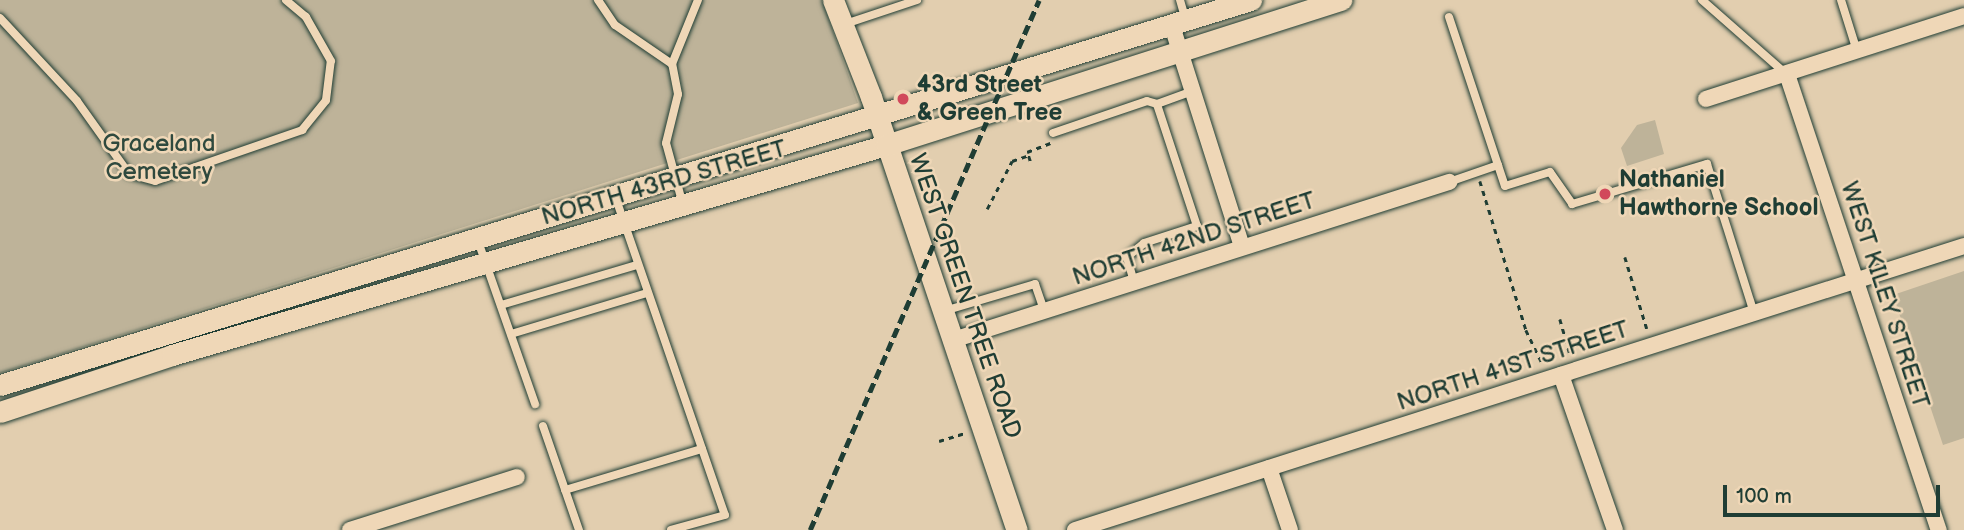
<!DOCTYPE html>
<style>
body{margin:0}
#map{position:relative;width:1964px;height:530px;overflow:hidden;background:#e2ceaf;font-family:"Balsamiq Sans",sans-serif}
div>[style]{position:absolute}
.green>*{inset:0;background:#beb399}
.path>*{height:2.5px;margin-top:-1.25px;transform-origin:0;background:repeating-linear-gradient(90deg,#1f3d34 0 5px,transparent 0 10px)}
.roads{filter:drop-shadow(0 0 2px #1f3d34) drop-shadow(0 0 2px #1f3d34)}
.lane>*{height:8px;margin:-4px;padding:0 4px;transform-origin:4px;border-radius:4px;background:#efd7b7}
.street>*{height:16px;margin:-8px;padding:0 8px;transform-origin:8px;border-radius:8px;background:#efd7b7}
.secondary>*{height:21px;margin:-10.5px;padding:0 10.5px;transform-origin:10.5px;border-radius:10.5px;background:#efd7b7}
.rail>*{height:4.5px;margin-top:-2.25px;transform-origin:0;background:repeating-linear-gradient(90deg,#1f3d34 0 10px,transparent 0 15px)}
.dots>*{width:19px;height:19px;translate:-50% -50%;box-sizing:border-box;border:4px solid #efd7b7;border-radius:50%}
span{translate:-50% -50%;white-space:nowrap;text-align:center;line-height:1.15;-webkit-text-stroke:5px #efd7b7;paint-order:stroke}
.poi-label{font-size:24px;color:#1f3d34;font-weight:700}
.left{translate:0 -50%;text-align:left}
.park-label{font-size:24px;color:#2f493e}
.street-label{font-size:24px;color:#1f3d34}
.scale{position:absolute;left:1723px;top:485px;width:217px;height:32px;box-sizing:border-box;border:4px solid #1f3d34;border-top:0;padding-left:9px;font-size:21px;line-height:24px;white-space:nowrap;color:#1f3d34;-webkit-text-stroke:5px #efd7b7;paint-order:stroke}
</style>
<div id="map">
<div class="green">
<div style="clip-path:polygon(0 0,822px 0,858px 103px,0 373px)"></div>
<div style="clip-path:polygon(1655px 120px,1664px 154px,1627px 166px,1621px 148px,1637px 125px)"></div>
<div style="clip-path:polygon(1964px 271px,1964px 438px,1943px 445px,1893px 295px)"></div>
</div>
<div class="path">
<div style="left:1030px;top:161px;width:9px;rotate:-108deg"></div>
<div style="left:1027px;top:152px;width:25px;rotate:-21deg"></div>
<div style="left:1480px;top:181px;width:156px;rotate:72.8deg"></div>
<div style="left:1526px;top:330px;width:37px;rotate:64deg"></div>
<div style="left:987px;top:209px;width:54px;rotate:-62.5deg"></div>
<div style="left:1012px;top:161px;width:18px;rotate:-19deg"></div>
<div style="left:1625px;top:257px;width:75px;rotate:73deg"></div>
<div style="left:1560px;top:319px;width:35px;rotate:74deg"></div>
<div style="left:939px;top:441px;width:28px;rotate:-17deg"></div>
</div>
<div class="roads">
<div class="lane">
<div style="left:598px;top:0;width:30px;rotate:56deg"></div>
<div style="left:615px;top:25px;width:69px;rotate:34.4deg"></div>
<div style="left:1180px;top:0;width:19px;rotate:74deg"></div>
<div style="left:1702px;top:0;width:109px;rotate:41.3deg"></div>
<div style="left:1841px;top:0;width:53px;rotate:72.6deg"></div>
<div style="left:1449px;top:17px;width:178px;rotate:71.7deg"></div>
<div style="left:1505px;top:186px;width:47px;rotate:-17.3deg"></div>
<div style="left:1550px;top:172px;width:39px;rotate:55deg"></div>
<div style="left:1572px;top:204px;width:141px;rotate:-16.5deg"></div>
<div style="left:1707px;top:164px;width:156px;rotate:72.5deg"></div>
<div style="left:0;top:18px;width:113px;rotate:47.1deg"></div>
<div style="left:77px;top:101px;width:90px;rotate:54.5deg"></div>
<div style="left:129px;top:174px;width:27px;rotate:15deg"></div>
<div style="left:155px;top:181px;width:156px;rotate:-19.1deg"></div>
<div style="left:302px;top:130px;width:38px;rotate:-51deg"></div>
<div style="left:326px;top:100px;width:39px;rotate:-83deg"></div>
<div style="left:331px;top:61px;width:51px;rotate:-119.6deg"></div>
<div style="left:306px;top:17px;width:26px;rotate:-140deg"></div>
<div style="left:845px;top:24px;width:76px;rotate:-18.4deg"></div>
<div style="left:1053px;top:133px;width:99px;rotate:-18.8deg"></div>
<div style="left:1147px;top:101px;width:10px;rotate:17deg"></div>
<div style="left:1449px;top:182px;width:52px;rotate:-19.1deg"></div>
<div style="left:615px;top:196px;width:337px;rotate:71deg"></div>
<div style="left:725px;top:515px;width:56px;rotate:164.5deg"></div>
<div style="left:683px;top:205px;width:64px;rotate:-105.3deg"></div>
<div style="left:666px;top:143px;width:50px;rotate:-76.2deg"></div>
<div style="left:678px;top:94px;width:31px;rotate:-101deg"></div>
<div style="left:672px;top:64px;width:69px;rotate:-67.9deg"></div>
<div style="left:478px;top:241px;width:173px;rotate:70.7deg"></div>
<div style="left:1134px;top:282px;width:26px;rotate:-106deg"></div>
<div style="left:1127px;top:257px;width:22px;rotate:-39deg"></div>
<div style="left:1144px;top:243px;width:56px;rotate:-17.8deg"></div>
<div style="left:1197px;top:226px;width:128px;rotate:-108.2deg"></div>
<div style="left:1157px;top:104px;width:38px;rotate:-20deg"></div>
<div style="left:501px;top:305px;width:142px;rotate:-16.4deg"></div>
<div style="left:944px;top:311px;width:95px;rotate:-16.5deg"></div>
<div style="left:1035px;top:284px;width:28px;rotate:71deg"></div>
<div style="left:511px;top:334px;width:142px;rotate:-16.8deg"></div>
<div style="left:543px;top:426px;width:110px;rotate:70.9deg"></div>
<div style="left:565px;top:490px;width:143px;rotate:-16.7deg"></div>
</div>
<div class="street">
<div style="left:1172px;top:26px;width:232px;rotate:72.4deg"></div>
<div style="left:1787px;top:74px;width:481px;rotate:71.6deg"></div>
<div style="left:1706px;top:99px;width:271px;rotate:-17.8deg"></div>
<div style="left:953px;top:340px;width:521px;rotate:-17.67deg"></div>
<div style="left:1561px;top:375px;width:164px;rotate:70.8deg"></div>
<div style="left:1269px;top:468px;width:65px;rotate:71.3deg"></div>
<div style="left:350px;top:530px;width:175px;rotate:-17.6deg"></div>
<div style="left:1075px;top:530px;width:933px;rotate:-17.72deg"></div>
</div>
<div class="secondary">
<div style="left:833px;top:0;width:104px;rotate:68.6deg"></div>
<div style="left:871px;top:97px;width:457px;rotate:71.4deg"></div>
<div style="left:0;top:385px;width:1309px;rotate:-17.11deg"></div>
<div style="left:0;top:412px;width:181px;rotate:-18.3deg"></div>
<div style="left:172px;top:355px;width:744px;rotate:-16.39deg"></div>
<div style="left:886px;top:145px;width:478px;rotate:-17.7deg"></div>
</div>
</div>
<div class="rail">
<div style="left:810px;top:530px;width:577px;rotate:-66.63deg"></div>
</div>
<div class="dots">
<div style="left:903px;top:99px;background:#d1495b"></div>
<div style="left:1605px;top:194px;background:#d1495b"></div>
</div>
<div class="poi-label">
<span class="left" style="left:917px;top:99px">43rd Street<br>&amp; Green Tree</span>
<span class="left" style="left:1619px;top:194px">Nathaniel<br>Hawthorne School</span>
</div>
<div class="park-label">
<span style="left:159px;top:158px">Graceland<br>Cemetery</span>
</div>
<div class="street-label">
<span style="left:664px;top:183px;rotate:-16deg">NORTH 43RD STREET</span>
<span style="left:1194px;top:239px;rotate:-18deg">NORTH 42ND STREET</span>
<span style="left:1885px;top:295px;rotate:72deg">WEST KILEY STREET</span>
<span style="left:965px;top:296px;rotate:71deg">WEST GREEN TREE ROAD</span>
<span style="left:1513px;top:366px;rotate:-18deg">NORTH 41ST STREET</span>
</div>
<div class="scale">100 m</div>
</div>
